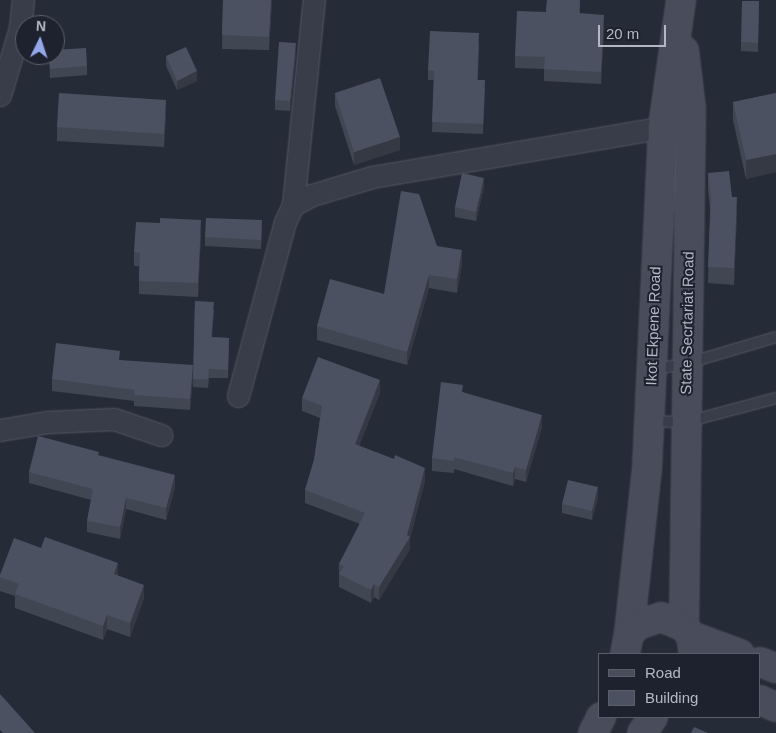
<!DOCTYPE html>
<style>
body{margin:0}
#map{position:relative;width:776px;height:733px;overflow:hidden;background:#262b38;font-family:Helvetica,sans-serif}
div>[style]{position:absolute}
.roads{filter:drop-shadow(0 0 1px #545864) drop-shadow(0 0 1px #545864)}
.lane>*{height:10px;margin:-5px;padding:0 5px;transform-origin:5px;border-radius:5px;background:#393d49}
.street>*{height:21px;margin:-10.5px;padding:0 10.5px;transform-origin:10.5px;border-radius:10.5px;background:#393d49}
.secondary>*{height:28px;margin:-14px;padding:0 14px;transform-origin:14px;border-radius:14px;background:#484c5b}
.wall>*{inset:0;background:#414653}
.shaded-wall>*{inset:0;background:#353944}
.building>*{inset:0;background:#4c5161}
span{translate:-50% -50%;white-space:nowrap;text-align:center;line-height:1.15;-webkit-text-stroke:4px #1e222e;paint-order:stroke}
.street-label{font-size:15px;color:#b4b8c5}
.legend{position:absolute;left:598px;top:653px;width:162px;height:65px;box-sizing:border-box;background:#1e222e;border:1px solid #5a5e6a;margin:0;padding:6px 9px;list-style:none;font-size:15px;color:#b4b8c5}
.legend li{display:flex;align-items:center;gap:10px;height:25px}
.legend b{width:25px;border:1px solid #5a5e6a}
.north{position:absolute;left:15px;top:15px;width:50px;height:50px;box-sizing:border-box;background:#1e222e;border:1px solid #5a5e6a;border-radius:50%;rotate:4deg;font-size:14px;font-weight:700;line-height:20px;text-align:center;color:#b4b8c5}
.north::after{content:'';display:block;margin:auto;width:18px;height:22px;background:#94a7ea;clip-path:polygon(50% 0,100% 100%,50% 72%,0 100%)}
.scale{position:absolute;left:598px;top:25px;width:68px;height:22px;box-sizing:border-box;border:2px solid #b4b8c5;border-top:0;padding-left:6px;font-size:15px;line-height:18px;white-space:nowrap;color:#b4b8c5;-webkit-text-stroke:4px #1e222e;paint-order:stroke}
</style>
<div id="map">
<div class="roads">
<div class="lane">
<div style="left:654px;top:369px;width:31px;rotate:-9deg"></div>
<div style="left:685px;top:364px;width:95px;rotate:-16.5deg"></div>
<div style="left:650px;top:421px;width:36px;rotate:2deg"></div>
<div style="left:686px;top:422px;width:93px;rotate:-14.9deg"></div>
</div>
<div class="street">
<div style="left:0;top:95px;width:70px;rotate:-73.4deg"></div>
<div style="left:20px;top:28px;width:28px;rotate:-84deg"></div>
<div style="left:293px;top:205px;width:206px;rotate:-84.2deg"></div>
<div style="left:238px;top:396px;width:180px;rotate:-74.9deg"></div>
<div style="left:285px;top:222px;width:19px;rotate:-65deg"></div>
<div style="left:293px;top:205px;width:21px;rotate:-28deg"></div>
<div style="left:312px;top:195px;width:63px;rotate:-16.7deg"></div>
<div style="left:372px;top:177px;width:295px;rotate:-9.7deg"></div>
<div style="left:0;top:430px;width:49px;rotate:-9.5deg"></div>
<div style="left:48px;top:422px;width:66px;rotate:-2.6deg"></div>
<div style="left:114px;top:419px;width:50px;rotate:18.8deg"></div>
</div>
<div class="secondary">
<div style="left:684px;top:627px;width:518px;rotate:-89.23deg"></div>
<div style="left:691px;top:109px;width:59px;rotate:-96.8deg"></div>
<div style="left:629px;top:634px;width:166px;rotate:-83.8deg"></div>
<div style="left:647px;top:469px;width:342px;rotate:-87.3deg"></div>
<div style="left:663px;top:127px;width:128px;rotate:-81.9deg"></div>
<div style="left:691px;top:636px;width:52px;rotate:20.2deg"></div>
<div style="left:625px;top:654px;width:20px;rotate:-79deg"></div>
<div style="left:629px;top:634px;width:13px;rotate:-45deg"></div>
<div style="left:638px;top:625px;width:24px;rotate:-19deg"></div>
<div style="left:661px;top:617px;width:25px;rotate:23deg"></div>
<div style="left:684px;top:627px;width:11px;rotate:52deg"></div>
<div style="left:691px;top:636px;width:18px;rotate:81deg"></div>
<div style="left:760px;top:662px;width:17px;rotate:21deg"></div>
<div style="left:760px;top:700px;width:17px;rotate:24deg"></div>
<div style="left:593px;top:733px;width:18px;rotate:-63deg"></div>
<div style="left:642px;top:733px;width:19px;rotate:-55deg"></div>
</div>
</div>
<div class="wall">
<div style="clip-path:polygon(223px 0,272px 0,269px 50px,222px 49px)"></div>
<div style="clip-path:polygon(547px 0,580px 0,580px 13px,604px 27px,601px 84px,544px 81px,544px 69px,515px 68px,515px 56px,546px 12px)"></div>
<div style="clip-path:polygon(759px 1px,758px 52px,741px 51px,741px 42px)"></div>
<div style="clip-path:polygon(479px 43px,478px 80px,485px 89px,483px 134px,432px 132px,434px 80px,428px 80px,428px 70px)"></div>
<div style="clip-path:polygon(296px 53px,290px 111px,275px 110px,275px 100px)"></div>
<div style="clip-path:polygon(49px 55px,87px 66px,87px 75px,50px 78px)"></div>
<div style="clip-path:polygon(166px 56px,197px 81px,177px 90px,166px 66px)"></div>
<div style="clip-path:polygon(335px 93px,400px 150px,354px 165px,335px 106px)"></div>
<div style="clip-path:polygon(776px 93px,776px 172px,746px 179px,733px 120px,733px 102px)"></div>
<div style="clip-path:polygon(166px 113px,164px 147px,57px 141px,57px 127px)"></div>
<div style="clip-path:polygon(708px 173px,732px 197px,737px 213px,734px 285px,708px 283px,710px 209px,708px 190px)"></div>
<div style="clip-path:polygon(484px 187px,476px 221px,455px 217px,455px 207px)"></div>
<div style="clip-path:polygon(262px 230px,261px 249px,205px 246px,205px 237px)"></div>
<div style="clip-path:polygon(201px 234px,198px 297px,139px 294px,139px 266px,134px 266px,134px 252px)"></div>
<div style="clip-path:polygon(437px 246px,462px 264px,457px 293px,429px 288px,407px 365px,317px 340px,317px 326px,384px 294px)"></div>
<div style="clip-path:polygon(195px 301px,214px 310px,212px 337px,229px 338px,228px 378px,209px 378px,208px 388px,193px 387px)"></div>
<div style="clip-path:polygon(120px 360px,193px 376px,190px 410px,134px 406px,134px 401px,52px 391px,52px 379px)"></div>
<div style="clip-path:polygon(463px 392px,542px 427px,526px 482px,515px 479px,513px 486px,454px 469px,454px 473px,432px 471px,432px 458px)"></div>
<div style="clip-path:polygon(380px 393px,359px 446px,425px 481px,410px 538px,410px 549px,379px 600px,374px 597px,371px 603px,339px 587px,339px 564px,360px 524px,305px 503px,305px 490px,314px 460px,320px 418px,302px 411px,302px 398px)"></div>
<div style="clip-path:polygon(99px 456px,175px 487px,166px 520px,126px 509px,120px 539px,87px 532px,87px 521px,91px 500px,29px 483px,29px 472px)"></div>
<div style="clip-path:polygon(598px 497px,592px 520px,562px 513px,562px 504px)"></div>
<div style="clip-path:polygon(0 575px,118px 576px,144px 598px,130px 637px,107px 629px,103px 640px,15px 608px,15px 596px,0 591px)"></div>
</div>
<div class="shaded-wall">
<div style="clip-path:polygon(271px 0,272px 0,269px 50px,269px 37px)"></div>
<div style="clip-path:polygon(604px 15px,604px 27px,601px 84px,601px 72px)"></div>
<div style="clip-path:polygon(296px 43px,296px 53px,290px 111px,290px 101px)"></div>
<div style="clip-path:polygon(197px 71px,197px 81px,177px 90px,177px 81px)"></div>
<div style="clip-path:polygon(166px 100px,166px 113px,164px 147px,164px 134px)"></div>
<div style="clip-path:polygon(400px 137px,400px 150px,354px 165px,354px 152px)"></div>
<div style="clip-path:polygon(776px 154px,776px 172px,746px 179px,746px 160px)"></div>
<div style="clip-path:polygon(484px 178px,484px 187px,476px 221px,476px 212px)"></div>
<div style="clip-path:polygon(737px 197px,737px 213px,734px 285px,734px 268px)"></div>
<div style="clip-path:polygon(201px 220px,201px 234px,198px 297px,198px 283px)"></div>
<div style="clip-path:polygon(462px 250px,462px 264px,457px 293px,457px 279px)"></div>
<div style="clip-path:polygon(429px 275px,429px 288px,407px 365px,407px 352px)"></div>
<div style="clip-path:polygon(193px 365px,193px 376px,190px 410px,190px 399px)"></div>
<div style="clip-path:polygon(380px 380px,380px 393px,355px 457px,355px 444px)"></div>
<div style="clip-path:polygon(542px 415px,542px 427px,526px 482px,526px 470px)"></div>
<div style="clip-path:polygon(515px 467px,515px 479px,513px 486px,513px 473px)"></div>
<div style="clip-path:polygon(425px 468px,425px 481px,410px 538px,410px 549px,379px 600px,379px 587px,407px 535px)"></div>
<div style="clip-path:polygon(175px 475px,175px 487px,166px 520px,166px 508px)"></div>
<div style="clip-path:polygon(598px 487px,598px 497px,592px 520px,592px 511px)"></div>
<div style="clip-path:polygon(126px 498px,126px 509px,120px 539px,120px 527px)"></div>
<div style="clip-path:polygon(118px 563px,118px 577px,114px 574px)"></div>
<div style="clip-path:polygon(374px 584px,374px 597px,371px 603px,371px 590px)"></div>
<div style="clip-path:polygon(144px 585px,144px 598px,130px 637px,130px 623px)"></div>
<div style="clip-path:polygon(107px 615px,107px 629px,103px 640px,103px 626px)"></div>
</div>
<div class="building">
<div style="clip-path:polygon(223px 0,271px 0,269px 37px,222px 35px)"></div>
<div style="clip-path:polygon(547px 0,580px 0,579px 13px,604px 15px,601px 72px,544px 69px,545px 57px,515px 56px,517px 11px,546px 12px)"></div>
<div style="clip-path:polygon(742px 1px,759px 1px,758px 43px,741px 42px)"></div>
<div style="clip-path:polygon(430px 31px,479px 33px,477px 80px,485px 80px,483px 124px,432px 122px,434px 71px,428px 70px)"></div>
<div style="clip-path:polygon(279px 42px,296px 43px,290px 101px,275px 100px)"></div>
<div style="clip-path:polygon(186px 47px,197px 71px,177px 81px,166px 56px)"></div>
<div style="clip-path:polygon(86px 48px,87px 66px,50px 69px,49px 55px,55px 55px,55px 50px)"></div>
<div style="clip-path:polygon(380px 78px,400px 137px,354px 152px,335px 93px)"></div>
<div style="clip-path:polygon(59px 93px,166px 100px,164px 134px,57px 127px)"></div>
<div style="clip-path:polygon(776px 93px,776px 154px,746px 160px,733px 102px)"></div>
<div style="clip-path:polygon(729px 171px,732px 197px,737px 197px,734px 268px,708px 267px,711px 197px,708px 173px)"></div>
<div style="clip-path:polygon(462px 173px,484px 178px,476px 212px,455px 207px)"></div>
<div style="clip-path:polygon(401px 191px,419px 194px,437px 246px,462px 250px,457px 279px,429px 275px,407px 352px,317px 326px,330px 279px,384px 294px)"></div>
<div style="clip-path:polygon(160px 218px,201px 220px,198px 283px,139px 281px,140px 253px,134px 252px,136px 222px,160px 223px)"></div>
<div style="clip-path:polygon(206px 218px,262px 220px,261px 240px,205px 237px)"></div>
<div style="clip-path:polygon(195px 301px,214px 302px,211px 337px,229px 338px,228px 370px,209px 369px,208px 379px,193px 379px)"></div>
<div style="clip-path:polygon(56px 343px,120px 351px,119px 360px,193px 365px,190px 399px,134px 395px,135px 390px,52px 379px)"></div>
<div style="clip-path:polygon(318px 357px,380px 380px,355px 444px,394px 459px,395px 455px,425px 468px,407px 535px,410px 537px,379px 587px,374px 584px,371px 590px,339px 574px,344px 566px,339px 564px,365px 513px,305px 490px,314px 460px,322px 406px,302px 398px)"></div>
<div style="clip-path:polygon(441px 382px,463px 385px,462px 392px,542px 415px,526px 470px,515px 467px,513px 473px,454px 457px,454px 461px,432px 458px)"></div>
<div style="clip-path:polygon(38px 436px,99px 452px,98px 455px,175px 475px,166px 508px,126px 498px,120px 527px,87px 521px,93px 489px,29px 472px)"></div>
<div style="clip-path:polygon(568px 480px,598px 487px,592px 511px,562px 504px)"></div>
<div style="clip-path:polygon(45px 537px,118px 563px,114px 574px,144px 585px,130px 623px,107px 615px,103px 626px,15px 594px,19px 584px,0 577px,0 575px,14px 538px,41px 548px)"></div>
<div style="clip-path:polygon(0 694px,35px 733px,3px 733px,0 730px)"></div>
<div style="clip-path:polygon(694px 727px,708px 733px,691px 733px)"></div>
</div>
<div class="street-label">
<span style="left:687px;top:323px;rotate:-89deg">State Secrtariat Road</span>
<span style="left:653px;top:326px;rotate:-88deg">Ikot Ekpene Road</span>
</div>
<ul class="legend">
<li><b style="height:6px;background:#484c5b"></b>Road</li>
<li><b style="height:14px;background:#4c5161"></b>Building</li>
</ul>
<div class="north">N</div>
<div class="scale">20 m</div>
</div>
